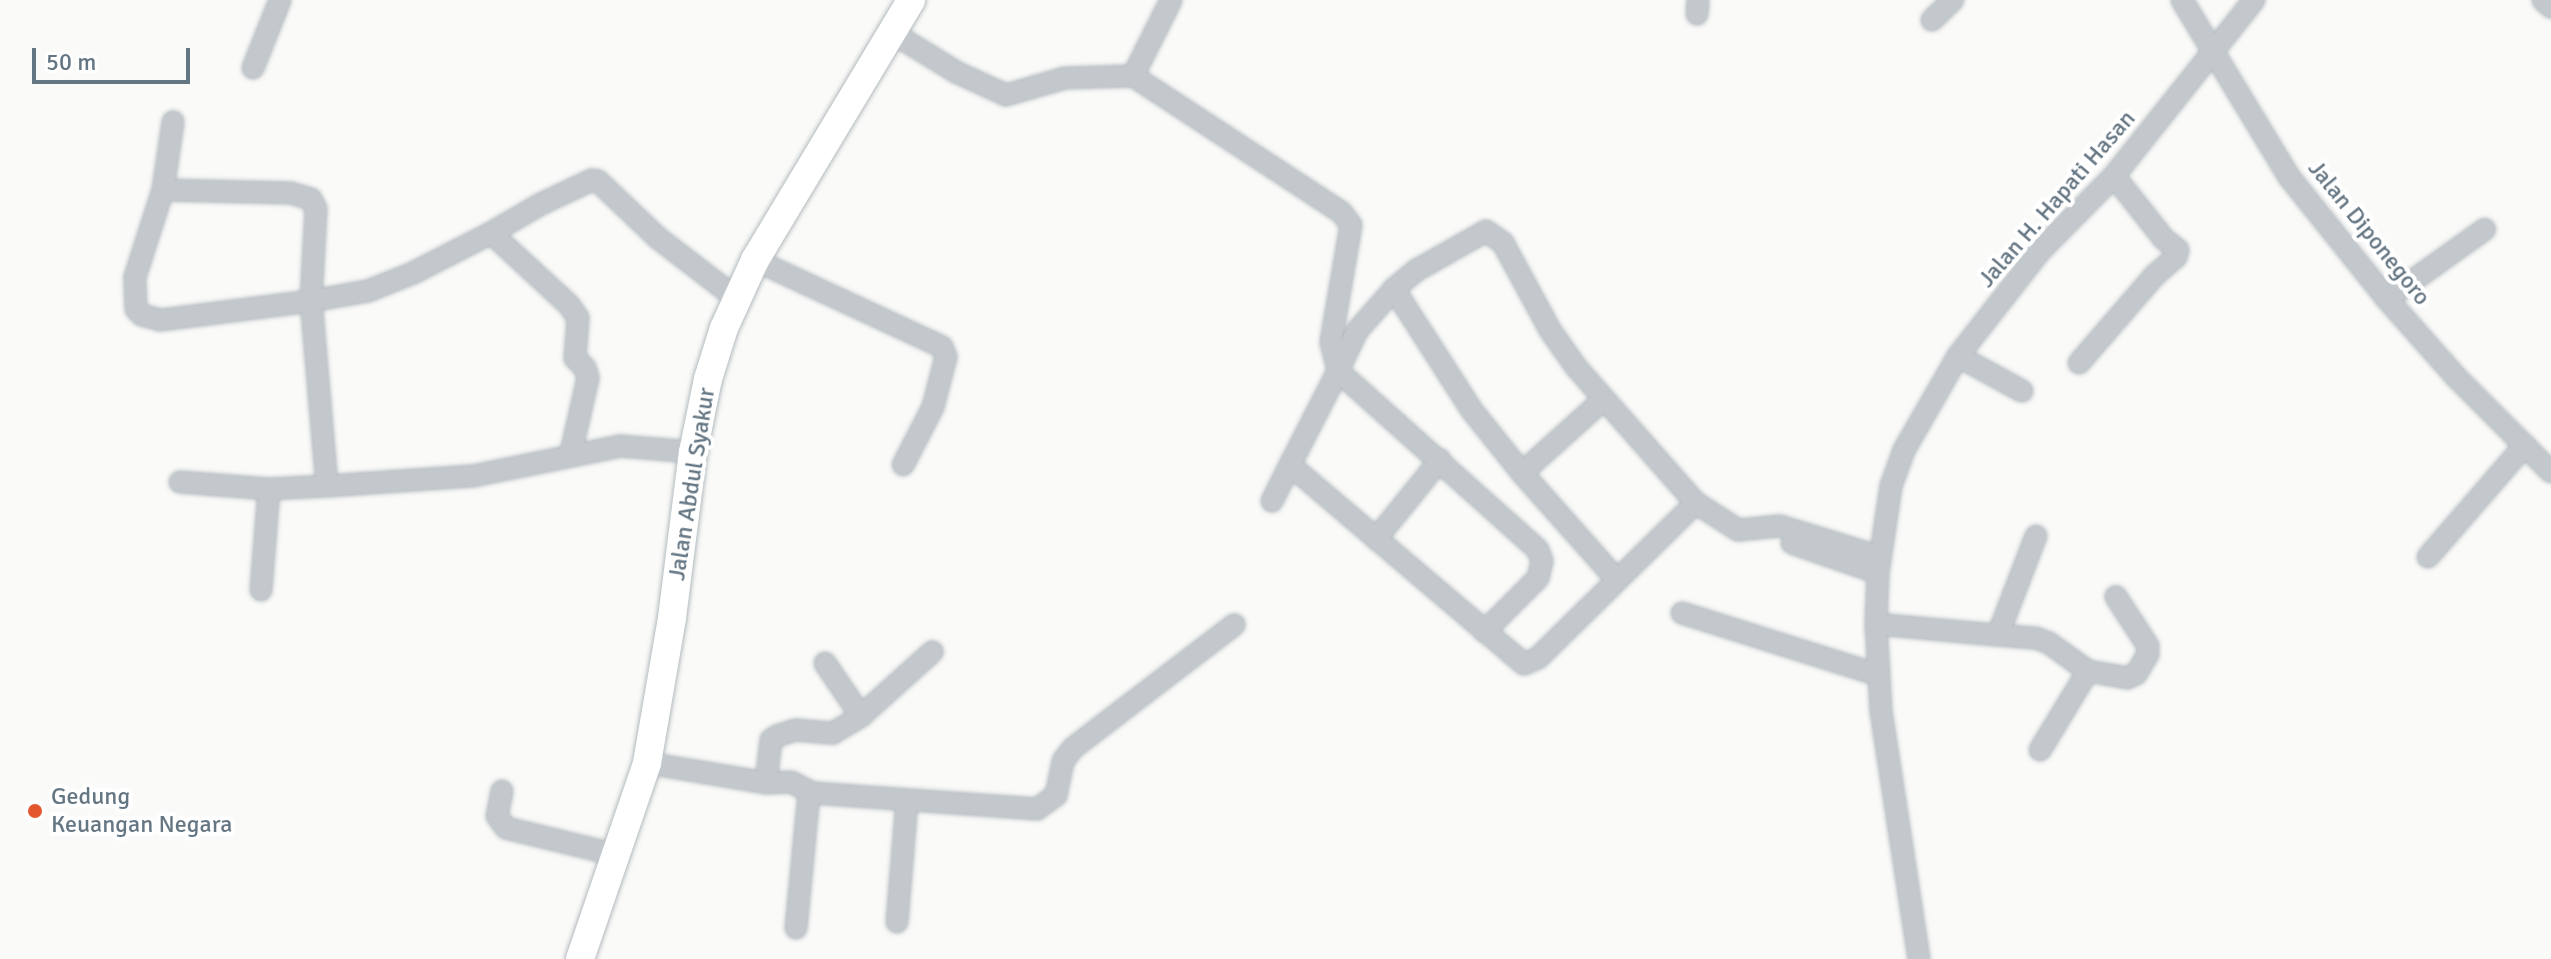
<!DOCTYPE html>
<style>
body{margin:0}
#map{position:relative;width:2551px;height:959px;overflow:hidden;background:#fafaf8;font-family:Signika,sans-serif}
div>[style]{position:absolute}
.roads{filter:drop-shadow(0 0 2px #b3babf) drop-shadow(0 0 2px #b3babf)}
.street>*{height:20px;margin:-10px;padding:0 10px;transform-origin:10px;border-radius:10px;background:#c3c8cc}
.secondary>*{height:28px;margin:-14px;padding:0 14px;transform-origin:14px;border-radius:14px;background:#fff}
.dots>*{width:22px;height:22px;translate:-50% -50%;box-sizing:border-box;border:4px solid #fff;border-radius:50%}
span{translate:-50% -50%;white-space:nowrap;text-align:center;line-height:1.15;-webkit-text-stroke:8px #fff;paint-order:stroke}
.street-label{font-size:24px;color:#657683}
.poi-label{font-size:24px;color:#657683}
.left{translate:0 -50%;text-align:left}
.scale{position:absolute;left:32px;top:48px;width:158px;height:36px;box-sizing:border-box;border:4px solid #657683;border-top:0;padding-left:10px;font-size:24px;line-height:28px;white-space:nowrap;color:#657683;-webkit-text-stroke:6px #fff;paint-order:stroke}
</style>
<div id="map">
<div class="roads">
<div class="street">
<div style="left:2182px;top:0;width:208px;rotate:58.8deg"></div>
<div style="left:2290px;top:178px;width:155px;rotate:51.3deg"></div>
<div style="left:2387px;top:299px;width:104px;rotate:48.5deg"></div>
<div style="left:2456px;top:377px;width:134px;rotate:45deg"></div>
<div style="left:2543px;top:0;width:11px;rotate:41deg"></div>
<div style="left:1697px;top:14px;width:14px;rotate:-86deg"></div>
<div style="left:1932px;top:20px;width:29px;rotate:-44deg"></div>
<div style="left:891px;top:32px;width:76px;rotate:31.6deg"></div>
<div style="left:956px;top:72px;width:55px;rotate:24.7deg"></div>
<div style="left:1006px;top:95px;width:61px;rotate:-16.1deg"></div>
<div style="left:1065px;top:78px;width:68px;rotate:-1.7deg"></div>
<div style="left:1133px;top:76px;width:249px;rotate:33.2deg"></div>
<div style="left:1341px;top:212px;width:16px;rotate:52deg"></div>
<div style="left:1351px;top:225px;width:119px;rotate:99.7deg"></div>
<div style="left:1331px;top:342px;width:30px;rotate:76deg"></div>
<div style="left:253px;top:68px;width:73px;rotate:-68.3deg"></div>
<div style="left:1133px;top:76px;width:85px;rotate:-63.4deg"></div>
<div style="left:163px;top:190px;width:69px;rotate:-81.6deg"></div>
<div style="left:491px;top:233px;width:58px;rotate:-30.1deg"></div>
<div style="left:541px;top:204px;width:56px;rotate:-25.2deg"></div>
<div style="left:592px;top:180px;width:6px;rotate:9deg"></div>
<div style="left:598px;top:181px;width:83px;rotate:43.5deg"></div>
<div style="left:658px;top:238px;width:98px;rotate:37.6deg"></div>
<div style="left:755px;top:260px;width:206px;rotate:24.9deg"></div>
<div style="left:942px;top:347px;width:11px;rotate:68deg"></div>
<div style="left:946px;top:357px;width:52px;rotate:104.6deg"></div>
<div style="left:933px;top:407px;width:65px;rotate:117.3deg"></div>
<div style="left:2387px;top:299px;width:120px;rotate:-35.5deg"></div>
<div style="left:1958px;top:356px;width:73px;rotate:28.7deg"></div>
<div style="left:2079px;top:363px;width:115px;rotate:-49.2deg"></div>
<div style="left:2154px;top:276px;width:29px;rotate:-41deg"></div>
<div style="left:2176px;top:257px;width:7px;rotate:-74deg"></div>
<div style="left:2178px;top:250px;width:18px;rotate:-142deg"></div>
<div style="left:2164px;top:239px;width:80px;rotate:-128.4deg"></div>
<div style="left:1338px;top:371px;width:44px;rotate:-64.6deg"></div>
<div style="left:1357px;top:331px;width:56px;rotate:-48.6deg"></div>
<div style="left:1603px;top:400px;width:109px;rotate:138deg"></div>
<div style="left:1522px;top:473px;width:142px;rotate:48.4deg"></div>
<div style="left:1290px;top:465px;width:106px;rotate:-62.9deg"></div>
<div style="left:1338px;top:371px;width:268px;rotate:41.8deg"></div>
<div style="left:1538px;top:550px;width:12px;rotate:70deg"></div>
<div style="left:1542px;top:561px;width:17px;rotate:103deg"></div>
<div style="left:1538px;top:578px;width:76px;rotate:135deg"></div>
<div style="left:1522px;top:473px;width:82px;rotate:-128.6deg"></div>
<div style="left:1471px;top:409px;width:143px;rotate:-122.7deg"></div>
<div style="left:1394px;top:289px;width:30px;rotate:-40deg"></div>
<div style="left:1417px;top:270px;width:79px;rotate:-29.5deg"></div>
<div style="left:1486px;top:231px;width:21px;rotate:35deg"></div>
<div style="left:1503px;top:243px;width:99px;rotate:61.6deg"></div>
<div style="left:1550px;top:330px;width:45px;rotate:54.9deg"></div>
<div style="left:1576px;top:367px;width:181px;rotate:48.6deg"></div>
<div style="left:180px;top:482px;width:89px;rotate:4.5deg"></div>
<div style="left:269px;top:489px;width:58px;rotate:-3deg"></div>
<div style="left:327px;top:486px;width:146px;rotate:-3.9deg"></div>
<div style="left:473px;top:476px;width:150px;rotate:-11.5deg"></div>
<div style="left:620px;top:446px;width:73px;rotate:4.7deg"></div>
<div style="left:327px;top:486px;width:186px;rotate:-94.9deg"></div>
<div style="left:311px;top:301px;width:152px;rotate:172.8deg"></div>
<div style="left:160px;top:320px;width:19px;rotate:-164deg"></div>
<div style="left:142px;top:315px;width:8px;rotate:-135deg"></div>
<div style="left:136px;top:309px;width:32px;rotate:-92deg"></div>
<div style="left:135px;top:277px;width:91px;rotate:-72.2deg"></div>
<div style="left:163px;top:190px;width:128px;rotate:1.3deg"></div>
<div style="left:291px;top:193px;width:21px;rotate:17deg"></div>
<div style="left:311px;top:199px;width:11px;rotate:63deg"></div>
<div style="left:316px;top:209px;width:92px;rotate:93.1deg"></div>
<div style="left:311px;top:301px;width:58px;rotate:-10deg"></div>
<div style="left:368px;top:291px;width:48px;rotate:-21.8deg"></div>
<div style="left:413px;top:273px;width:88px;rotate:-27.1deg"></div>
<div style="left:491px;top:233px;width:106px;rotate:42.7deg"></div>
<div style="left:569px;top:305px;width:16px;rotate:55deg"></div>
<div style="left:578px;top:318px;width:40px;rotate:94.3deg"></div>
<div style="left:575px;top:358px;width:14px;rotate:45deg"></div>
<div style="left:585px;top:368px;width:10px;rotate:73deg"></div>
<div style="left:588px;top:378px;width:77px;rotate:102.8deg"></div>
<div style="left:1272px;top:501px;width:40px;rotate:-63.4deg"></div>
<div style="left:1290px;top:465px;width:307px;rotate:40.4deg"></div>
<div style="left:1524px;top:664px;width:15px;rotate:-23deg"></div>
<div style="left:1538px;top:658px;width:221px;rotate:-44.5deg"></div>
<div style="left:1696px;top:503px;width:50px;rotate:32.7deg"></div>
<div style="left:1738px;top:530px;width:42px;rotate:-5.4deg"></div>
<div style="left:1780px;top:526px;width:105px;rotate:17.2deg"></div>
<div style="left:1376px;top:539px;width:102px;rotate:-51deg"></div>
<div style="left:1792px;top:543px;width:91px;rotate:19.2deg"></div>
<div style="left:2428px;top:557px;width:148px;rotate:-49.1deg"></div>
<div style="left:261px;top:590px;width:101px;rotate:-85.5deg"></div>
<div style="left:1682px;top:613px;width:207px;rotate:17.5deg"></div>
<div style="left:1876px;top:624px;width:122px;rotate:5.2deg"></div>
<div style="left:1998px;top:635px;width:106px;rotate:-69deg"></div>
<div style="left:1998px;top:635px;width:38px;rotate:5deg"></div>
<div style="left:2036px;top:638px;width:14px;rotate:21deg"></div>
<div style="left:2049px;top:643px;width:48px;rotate:35.7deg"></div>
<div style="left:2088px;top:671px;width:40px;rotate:10deg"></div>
<div style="left:2127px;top:678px;width:10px;rotate:-24deg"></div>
<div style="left:2136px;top:674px;width:23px;rotate:-59deg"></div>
<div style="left:2148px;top:654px;width:8px;rotate:-90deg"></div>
<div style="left:2148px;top:646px;width:59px;rotate:-123.1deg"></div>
<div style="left:861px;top:716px;width:96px;rotate:-42deg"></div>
<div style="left:2040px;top:750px;width:92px;rotate:-58.7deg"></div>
<div style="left:647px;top:763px;width:121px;rotate:9.5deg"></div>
<div style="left:766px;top:783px;width:25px;rotate:-2deg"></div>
<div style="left:791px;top:782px;width:25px;rotate:27deg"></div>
<div style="left:813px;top:793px;width:225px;rotate:4.1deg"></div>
<div style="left:1037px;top:809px;width:24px;rotate:-36deg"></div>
<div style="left:1056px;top:795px;width:35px;rotate:-78deg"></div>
<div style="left:1063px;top:761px;width:16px;rotate:-52deg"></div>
<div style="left:1073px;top:748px;width:203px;rotate:-37.4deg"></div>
<div style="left:766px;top:783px;width:43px;rotate:-83.4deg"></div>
<div style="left:771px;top:740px;width:7px;rotate:-34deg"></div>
<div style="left:777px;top:736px;width:20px;rotate:-18deg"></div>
<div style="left:796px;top:730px;width:37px;rotate:5deg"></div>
<div style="left:833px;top:733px;width:33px;rotate:-31deg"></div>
<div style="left:861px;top:716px;width:64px;rotate:-124.2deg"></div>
<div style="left:502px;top:791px;width:25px;rotate:101deg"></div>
<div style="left:497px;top:816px;width:15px;rotate:53deg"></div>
<div style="left:506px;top:828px;width:110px;rotate:13.7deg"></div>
<div style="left:897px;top:922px;width:122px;rotate:-85.3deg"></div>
<div style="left:796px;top:928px;width:137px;rotate:-84.5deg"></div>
<div style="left:1919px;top:959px;width:251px;rotate:-98.7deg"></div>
<div style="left:1881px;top:711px;width:87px;rotate:-93.3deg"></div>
<div style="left:1876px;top:624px;width:51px;rotate:-87.8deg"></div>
<div style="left:1878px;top:573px;width:88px;rotate:-81.5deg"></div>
<div style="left:1891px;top:486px;width:38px;rotate:-70deg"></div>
<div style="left:1904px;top:450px;width:108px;rotate:-60.1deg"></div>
<div style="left:1958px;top:356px;width:133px;rotate:-52deg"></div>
<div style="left:2040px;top:251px;width:105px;rotate:-45.4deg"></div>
<div style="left:2114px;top:176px;width:225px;rotate:-51.5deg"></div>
</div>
<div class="secondary">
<div style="left:580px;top:959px;width:207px;rotate:-71.1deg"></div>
<div style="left:647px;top:763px;width:147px;rotate:-80.2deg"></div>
<div style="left:672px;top:618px;width:167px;rotate:-82.8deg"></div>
<div style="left:693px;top:452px;width:75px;rotate:-78.4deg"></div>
<div style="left:708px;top:379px;width:53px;rotate:-72.6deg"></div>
<div style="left:724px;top:328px;width:75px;rotate:-65.5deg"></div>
<div style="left:755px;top:260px;width:303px;rotate:-59deg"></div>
</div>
</div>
<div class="dots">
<div style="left:35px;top:811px;background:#e4572e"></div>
</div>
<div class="street-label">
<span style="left:2057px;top:199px;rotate:-49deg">Jalan H. Hapati Hasan</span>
<span style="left:2369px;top:233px;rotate:51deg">Jalan Diponegoro</span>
<span style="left:692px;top:484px;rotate:-81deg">Jalan Abdul Syakur</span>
</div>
<div class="poi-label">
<span class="left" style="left:51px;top:811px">Gedung<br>Keuangan Negara</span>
</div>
<div class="scale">50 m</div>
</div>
